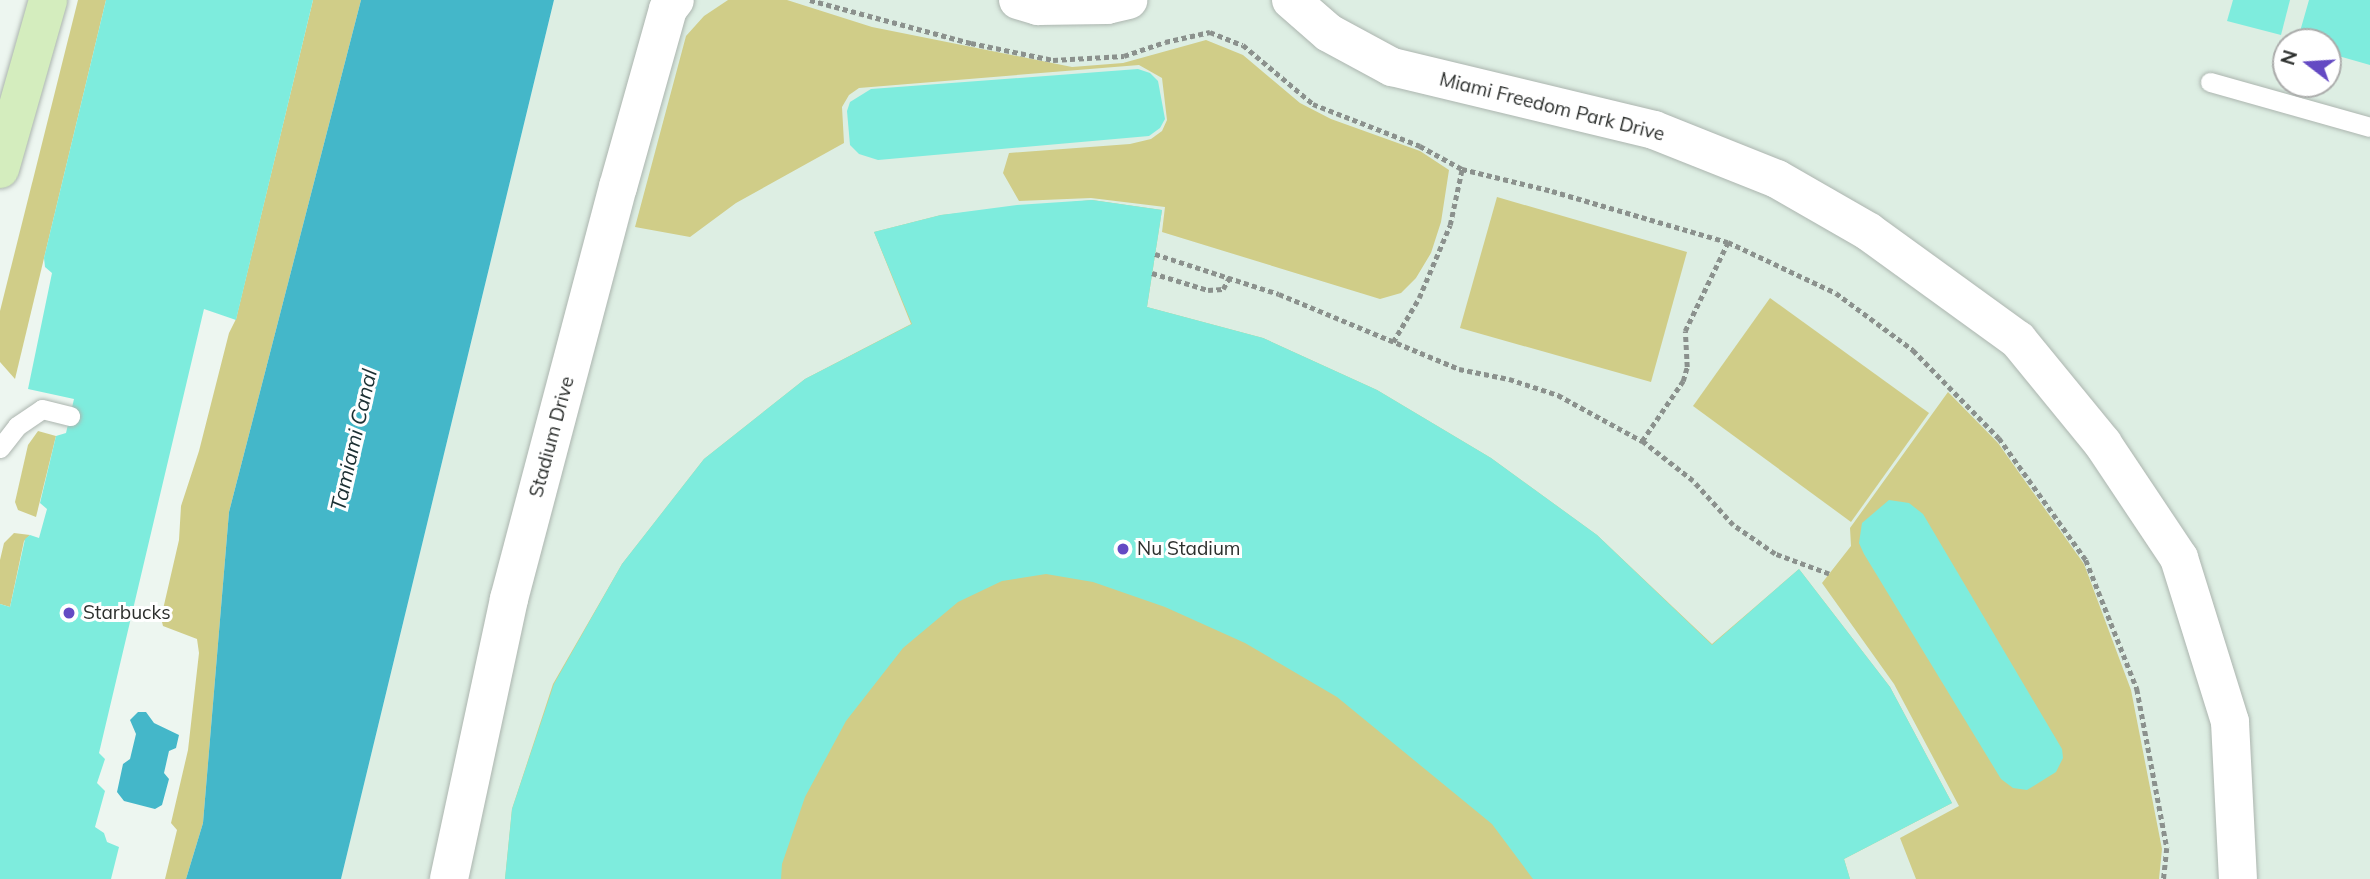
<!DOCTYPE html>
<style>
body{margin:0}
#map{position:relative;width:2370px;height:879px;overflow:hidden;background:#edf6f0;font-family:Mulish,sans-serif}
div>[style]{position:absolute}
.built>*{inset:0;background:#ddeee3}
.green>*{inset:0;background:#d0cd88}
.water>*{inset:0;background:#44b7c9}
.building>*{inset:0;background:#7eecdd}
.path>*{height:4.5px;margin-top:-2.25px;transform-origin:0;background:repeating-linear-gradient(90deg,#8b918d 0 5px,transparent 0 8.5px)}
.roads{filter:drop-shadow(0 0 2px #acb5af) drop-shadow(0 0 2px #acb5af)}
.service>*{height:19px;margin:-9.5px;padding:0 9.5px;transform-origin:9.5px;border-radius:9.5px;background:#fff}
.minor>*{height:38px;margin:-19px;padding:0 19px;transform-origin:19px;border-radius:19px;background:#fff}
.primary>*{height:38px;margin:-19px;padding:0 19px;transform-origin:19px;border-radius:19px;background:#d4edbe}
.dots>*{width:19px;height:19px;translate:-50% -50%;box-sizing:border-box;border:4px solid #fff;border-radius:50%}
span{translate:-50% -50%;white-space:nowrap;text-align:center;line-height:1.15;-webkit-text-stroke:6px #fff;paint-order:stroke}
.street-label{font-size:19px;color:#2c2f2d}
.poi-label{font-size:19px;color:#2c2f2d}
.left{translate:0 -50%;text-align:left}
.water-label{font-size:21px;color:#1b3033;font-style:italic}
.north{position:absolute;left:2272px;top:28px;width:70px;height:70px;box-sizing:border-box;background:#fff;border:2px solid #abacab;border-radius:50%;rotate:287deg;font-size:19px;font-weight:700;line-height:28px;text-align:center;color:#2c2f2d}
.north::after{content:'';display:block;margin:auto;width:24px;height:32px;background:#644ac3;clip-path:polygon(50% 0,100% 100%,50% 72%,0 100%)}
</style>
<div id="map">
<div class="built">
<div style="clip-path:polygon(evenodd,554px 0,2370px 0,2370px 879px,341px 879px,554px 0,2286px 42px,2328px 42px,2328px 84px,2286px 84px,2286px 42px)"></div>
</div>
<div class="green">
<div style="clip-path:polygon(78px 0,106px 0,15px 379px,0 362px,0 311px)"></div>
<div style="clip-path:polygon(313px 0,361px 0,229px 512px,203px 823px,186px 879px,165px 879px,177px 830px,171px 823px,188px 750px,199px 653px,197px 639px,163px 626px,161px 618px,179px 540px,181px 506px,199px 451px,229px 333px,236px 319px)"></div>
<div style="clip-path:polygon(728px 0,787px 0,872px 27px,1072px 67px,1123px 63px,1206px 40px,1243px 55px,1300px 103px,1331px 119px,1420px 151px,1449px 170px,1441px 222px,1431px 253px,1416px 278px,1401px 293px,1380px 299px,1162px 232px,1165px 207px,1091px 198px,1019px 201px,1003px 173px,1009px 153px,1130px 144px,1151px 139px,1162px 131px,1167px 120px,1162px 78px,1139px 65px,859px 88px,849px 95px,842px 107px,844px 143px,736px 203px,690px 237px,635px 227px,686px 36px,704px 16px)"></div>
<div style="clip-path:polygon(1497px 197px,1687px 252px,1651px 382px,1460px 328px)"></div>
<div style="clip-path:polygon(1092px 200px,1162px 210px,1147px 307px,1263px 338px,1377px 390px,1491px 458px,1597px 535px,1712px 644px,1799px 569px,1890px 687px,1952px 803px,1844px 859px,1850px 879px,505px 879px,512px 809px,553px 684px,622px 564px,704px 459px,805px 379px,911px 324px,874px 232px,941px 215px)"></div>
<div style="clip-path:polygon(1770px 298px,1929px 413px,1851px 522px,1693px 406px)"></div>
<div style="clip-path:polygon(1948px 392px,1998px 443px,2084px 564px,2131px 690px,2162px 849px,2159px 879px,1916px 879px,1900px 838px,1959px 806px,1894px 684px,1822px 583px,1851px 546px,1850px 528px)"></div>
<div style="clip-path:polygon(38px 431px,56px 436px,36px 517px,18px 510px,15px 502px,28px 445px)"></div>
<div style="clip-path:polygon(14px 533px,30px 535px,24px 541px,10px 607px,0 604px,0 560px,4px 543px)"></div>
</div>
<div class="water">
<div style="clip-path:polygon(361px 0,554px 0,341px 879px,186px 879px,203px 823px,229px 512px)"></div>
<div style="clip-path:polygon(138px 712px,146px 712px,154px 723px,179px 735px,176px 748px,169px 751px,164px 773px,169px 779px,162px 805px,155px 809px,124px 801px,117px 792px,123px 764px,130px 759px,136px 734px,130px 720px)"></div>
</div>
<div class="building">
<div style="clip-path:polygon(106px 0,313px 0,236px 320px,204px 309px,99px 753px,105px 759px,97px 783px,105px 791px,95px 827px,104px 833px,107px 842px,119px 847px,111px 879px,0 879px,0 604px,10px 607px,25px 539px,30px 535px,39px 538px,47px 509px,40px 503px,56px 436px,66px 433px,74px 399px,28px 389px,52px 273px,45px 267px,44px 258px)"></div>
<div style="clip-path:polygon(2233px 0,2290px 0,2281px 35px,2227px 21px)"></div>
<div style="clip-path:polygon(2309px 0,2370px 0,2370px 65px,2328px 53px,2328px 42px,2297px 42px)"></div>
<div style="clip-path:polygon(1138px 69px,1150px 73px,1158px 81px,1165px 119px,1160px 128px,1149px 136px,878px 160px,859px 154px,850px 145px,847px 111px,850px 102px,871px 89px)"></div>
<div style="clip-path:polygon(1092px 200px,1162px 210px,1147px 307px,1263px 338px,1377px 390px,1491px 458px,1597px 535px,1712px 645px,1799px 569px,1890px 687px,1952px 803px,1844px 859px,1850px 879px,1533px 879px,1492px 824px,1337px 697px,1245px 643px,1165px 607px,1093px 582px,1046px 574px,1002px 581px,958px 602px,903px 648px,846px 721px,805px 797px,782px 864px,781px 879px,505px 879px,512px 809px,554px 684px,622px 564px,704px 459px,805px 379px,912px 324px,874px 232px,941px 215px,1017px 205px)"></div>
<div style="clip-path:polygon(1889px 500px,1909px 503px,1923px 514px,2062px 749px,2063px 758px,2056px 772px,2027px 790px,2013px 788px,2001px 779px,1864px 554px,1859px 543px,1862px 523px)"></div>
</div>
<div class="path">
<div style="left:810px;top:0;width:167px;rotate:15deg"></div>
<div style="left:971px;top:43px;width:84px;rotate:11.7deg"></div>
<div style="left:1053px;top:60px;width:71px;rotate:-3.2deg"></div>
<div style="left:1124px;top:56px;width:43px;rotate:-18.9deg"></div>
<div style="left:1165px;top:42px;width:46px;rotate:-12.5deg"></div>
<div style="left:1210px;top:32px;width:35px;rotate:22deg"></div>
<div style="left:1243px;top:45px;width:92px;rotate:40.1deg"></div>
<div style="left:1313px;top:104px;width:115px;rotate:21.4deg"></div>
<div style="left:1420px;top:146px;width:48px;rotate:28.7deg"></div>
<div style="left:1462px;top:169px;width:93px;rotate:13.7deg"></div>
<div style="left:1552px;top:191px;width:183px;rotate:16.2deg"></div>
<div style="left:1155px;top:254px;width:130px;rotate:17.9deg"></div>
<div style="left:1279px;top:294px;width:195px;rotate:22.6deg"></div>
<div style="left:1459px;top:369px;width:51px;rotate:11.3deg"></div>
<div style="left:1509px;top:379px;width:52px;rotate:18.1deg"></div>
<div style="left:1558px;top:395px;width:96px;rotate:28.7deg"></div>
<div style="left:1152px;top:273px;width:59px;rotate:16.9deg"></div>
<div style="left:1208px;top:290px;width:15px;rotate:-4deg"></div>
<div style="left:1223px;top:289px;width:13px;rotate:-61deg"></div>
<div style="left:1393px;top:342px;width:51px;rotate:-59.4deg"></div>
<div style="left:1419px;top:298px;width:79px;rotate:-67deg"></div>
<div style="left:1450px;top:225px;width:57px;rotate:-77.9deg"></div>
<div style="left:1829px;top:574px;width:58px;rotate:-159.7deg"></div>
<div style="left:1775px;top:554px;width:51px;rotate:-145.4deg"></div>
<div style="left:1733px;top:525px;width:59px;rotate:-132.3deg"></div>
<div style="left:1693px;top:481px;width:65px;rotate:-141.9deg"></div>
<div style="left:1642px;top:441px;width:73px;rotate:-55.7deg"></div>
<div style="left:1683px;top:381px;width:15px;rotate:-74deg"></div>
<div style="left:1687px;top:367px;width:36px;rotate:-93deg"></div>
<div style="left:1685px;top:331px;width:99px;rotate:-64.2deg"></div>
<div style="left:1728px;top:242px;width:119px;rotate:25.3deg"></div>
<div style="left:1836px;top:293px;width:96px;rotate:36.5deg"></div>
<div style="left:1913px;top:350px;width:123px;rotate:45.7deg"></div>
<div style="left:1999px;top:438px;width:150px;rotate:54.5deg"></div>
<div style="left:2086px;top:560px;width:139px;rotate:68.4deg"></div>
<div style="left:2137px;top:689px;width:162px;rotate:79.3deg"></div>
<div style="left:2167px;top:848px;width:31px;rotate:96deg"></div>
</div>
<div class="roads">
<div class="service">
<div style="left:2210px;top:82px;width:166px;rotate:15.7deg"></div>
<div style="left:0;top:448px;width:28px;rotate:-52deg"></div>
<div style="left:17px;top:426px;width:30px;rotate:-34deg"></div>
<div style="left:42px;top:409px;width:29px;rotate:14deg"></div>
</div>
<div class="minor">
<div style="left:1018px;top:0;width:21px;rotate:17deg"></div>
<div style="left:1038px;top:6px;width:69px;rotate:-0.8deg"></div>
<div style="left:1107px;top:5px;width:22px;rotate:-13deg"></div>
<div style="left:1291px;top:0;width:50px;rotate:41deg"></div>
<div style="left:1329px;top:33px;width:72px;rotate:28.4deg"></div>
<div style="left:1392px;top:67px;width:269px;rotate:13.5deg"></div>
<div style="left:1654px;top:130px;width:132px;rotate:21.7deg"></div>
<div style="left:1777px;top:179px;width:106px;rotate:29.9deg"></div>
<div style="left:1869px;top:232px;width:184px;rotate:35.9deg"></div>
<div style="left:2018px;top:340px;width:134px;rotate:50.7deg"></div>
<div style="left:2103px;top:444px;width:137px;rotate:56.3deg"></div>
<div style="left:2179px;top:558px;width:172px;rotate:72.7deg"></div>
<div style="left:2230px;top:722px;width:157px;rotate:87.1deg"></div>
<div style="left:449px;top:879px;width:286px;rotate:-77.9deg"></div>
<div style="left:509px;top:599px;width:426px;rotate:-75.2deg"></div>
<div style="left:618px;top:187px;width:185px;rotate:-74.3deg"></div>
<div style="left:668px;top:9px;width:11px;rotate:-52deg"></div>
</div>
<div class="primary">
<div style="left:0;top:169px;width:176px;rotate:-74.1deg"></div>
</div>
</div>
<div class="dots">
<div style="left:1123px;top:549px;background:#644ac3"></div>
<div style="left:69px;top:613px;background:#644ac3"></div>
</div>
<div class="street-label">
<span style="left:1552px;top:107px;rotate:14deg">Miami Freedom Park Drive</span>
<span style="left:552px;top:437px;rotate:-75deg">Stadium Drive</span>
</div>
<div class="poi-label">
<span class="left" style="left:1137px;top:549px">Nu Stadium</span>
<span class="left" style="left:83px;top:613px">Starbucks</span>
</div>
<div class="water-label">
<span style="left:353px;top:440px;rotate:-77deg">Tamiami Canal</span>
</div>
<div class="north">N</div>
</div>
